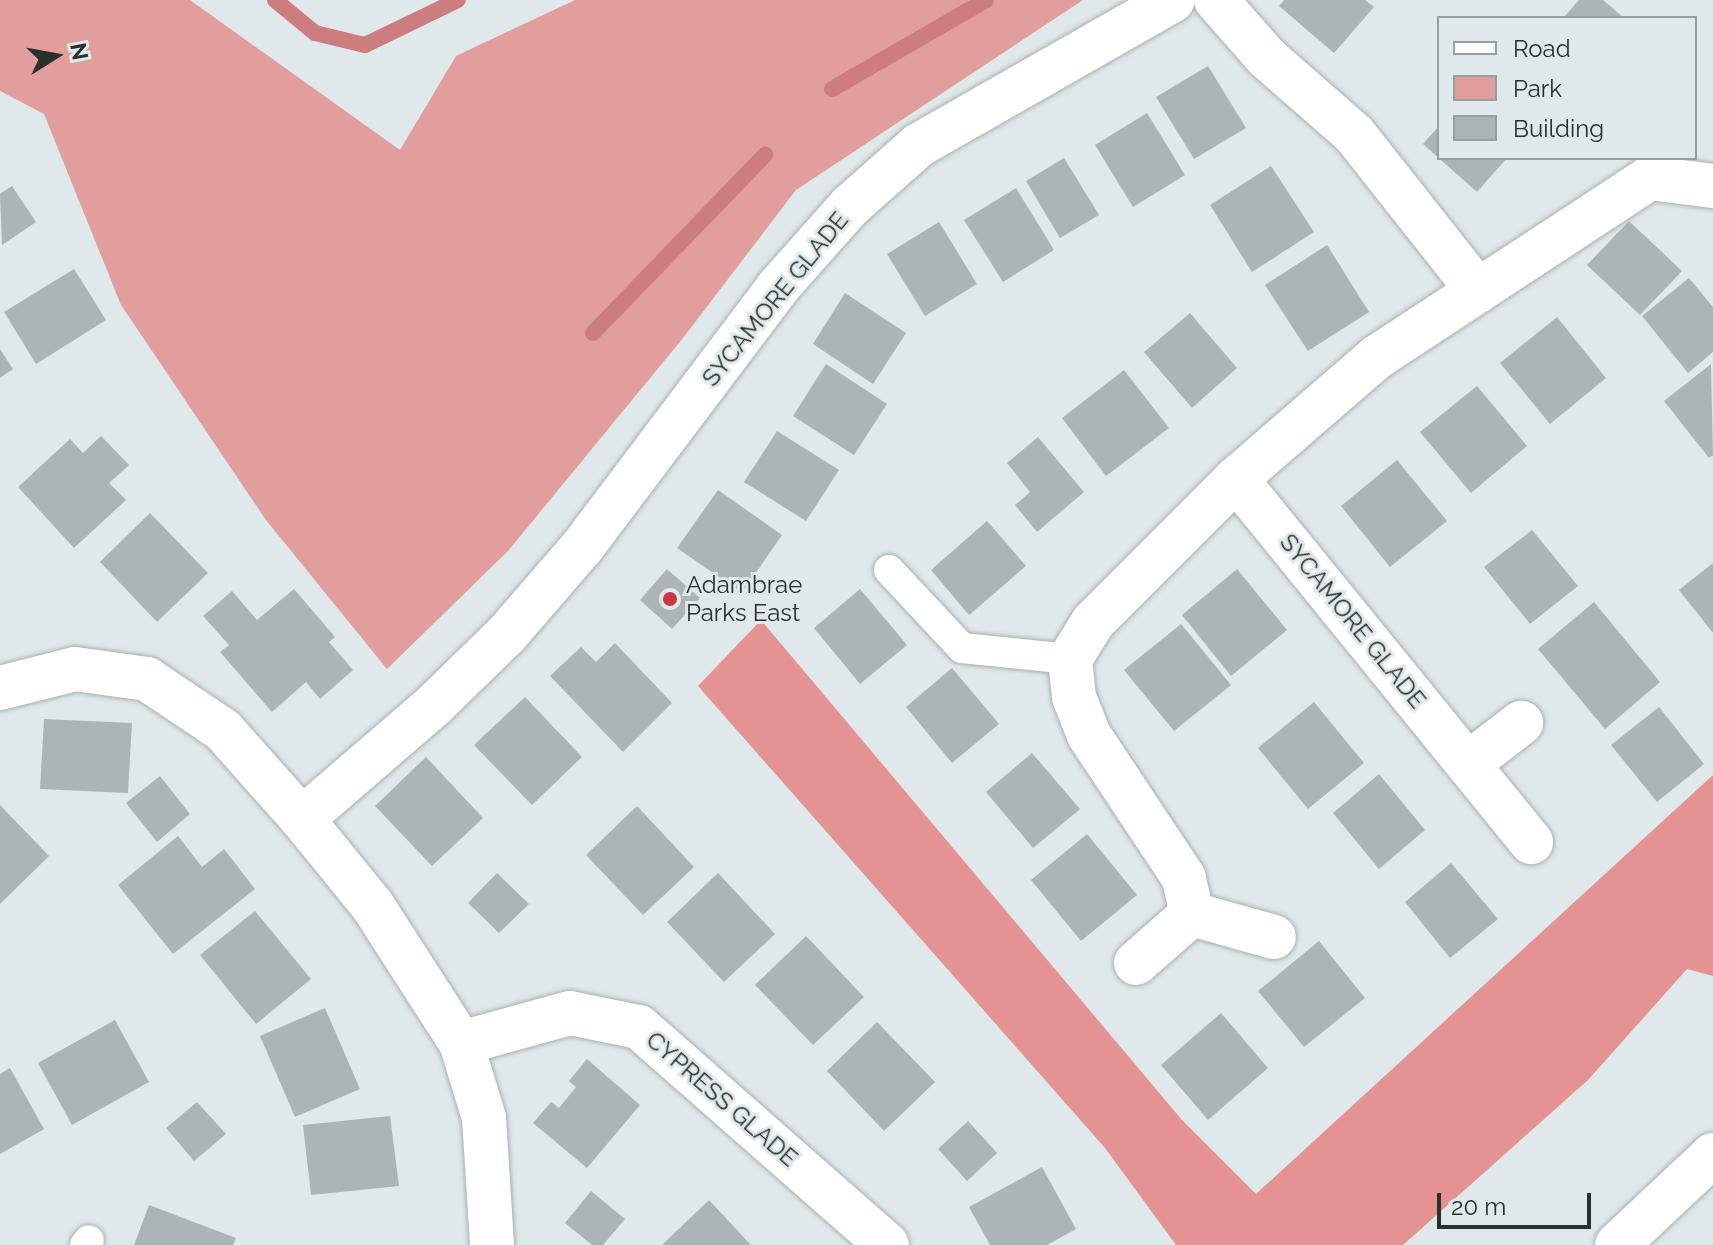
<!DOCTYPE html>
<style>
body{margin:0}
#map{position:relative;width:1713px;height:1245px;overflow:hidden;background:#dfe8ea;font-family:Raleway,sans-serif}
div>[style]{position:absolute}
.green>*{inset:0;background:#e29e9d}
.forest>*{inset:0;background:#e49292}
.stream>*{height:16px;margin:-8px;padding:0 8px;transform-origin:8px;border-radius:8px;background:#cd7d7e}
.building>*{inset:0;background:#acb4b6}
.roads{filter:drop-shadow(0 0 2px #a8b0b2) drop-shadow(0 0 2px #a8b0b2)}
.service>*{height:30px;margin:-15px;padding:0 15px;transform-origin:15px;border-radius:15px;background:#fff}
.minor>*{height:44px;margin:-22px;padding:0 22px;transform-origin:22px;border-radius:22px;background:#fff}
.tertiary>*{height:44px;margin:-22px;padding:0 22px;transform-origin:22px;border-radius:22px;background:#fff}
.dots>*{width:22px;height:22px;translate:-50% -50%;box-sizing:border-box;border:4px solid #dfe8ea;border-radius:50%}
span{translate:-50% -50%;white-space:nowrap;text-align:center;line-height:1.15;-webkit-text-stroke:6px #dfe8ea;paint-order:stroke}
.street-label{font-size:24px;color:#2b2f2f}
.poi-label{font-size:24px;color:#2b2f2f}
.left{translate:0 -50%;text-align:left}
.legend{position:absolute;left:1437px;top:16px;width:260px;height:144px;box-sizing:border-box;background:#dfe8ea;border:2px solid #979e9f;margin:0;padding:10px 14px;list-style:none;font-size:24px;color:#2b2f2f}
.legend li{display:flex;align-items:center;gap:16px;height:40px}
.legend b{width:40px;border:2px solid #979e9f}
.north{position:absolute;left:16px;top:16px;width:80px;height:80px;-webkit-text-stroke:6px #dfe8ea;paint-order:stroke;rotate:79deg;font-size:22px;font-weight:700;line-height:32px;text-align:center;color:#2b2f2f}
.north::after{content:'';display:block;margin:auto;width:28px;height:36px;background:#2b2f2f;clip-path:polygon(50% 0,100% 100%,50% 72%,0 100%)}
.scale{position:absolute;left:1437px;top:1193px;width:154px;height:36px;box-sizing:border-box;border:4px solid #2b2f2f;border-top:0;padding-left:10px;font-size:24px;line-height:28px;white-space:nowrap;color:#2b2f2f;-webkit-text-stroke:6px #dfe8ea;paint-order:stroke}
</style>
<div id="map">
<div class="green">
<div style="clip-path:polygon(0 0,190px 0,400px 150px,456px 56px,575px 0,1083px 0,796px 190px,683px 338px,508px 551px,387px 669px,266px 520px,121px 305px,44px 114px,0 91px)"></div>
</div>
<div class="forest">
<div style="clip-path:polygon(761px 620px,1182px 1120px,1256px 1194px,1713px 775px,1713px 976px,1687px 969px,1588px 1080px,1403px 1245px,1176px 1245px,1105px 1148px,698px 686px)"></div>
</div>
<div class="stream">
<div style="left:275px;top:0;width:52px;rotate:39.5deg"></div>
<div style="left:315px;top:33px;width:51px;rotate:13.5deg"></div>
<div style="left:365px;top:45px;width:103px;rotate:-25.8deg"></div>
<div style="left:832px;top:89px;width:178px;rotate:-30deg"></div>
<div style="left:593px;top:333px;width:248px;rotate:-46deg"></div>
</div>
<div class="building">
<div style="clip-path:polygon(1284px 0,1365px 0,1374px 7px,1334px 53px,1279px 6px)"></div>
<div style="clip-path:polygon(1579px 0,1603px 0,1624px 18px,1563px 18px)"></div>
<div style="clip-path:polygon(1208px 66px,1246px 128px,1194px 159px,1156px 97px)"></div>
<div style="clip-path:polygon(1147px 113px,1185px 175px,1133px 207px,1095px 145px)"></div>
<div style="clip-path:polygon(1439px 126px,1439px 158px,1507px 158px,1477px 192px,1423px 144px)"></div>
<div style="clip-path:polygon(1064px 158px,1099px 215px,1060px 238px,1026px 181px)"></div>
<div style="clip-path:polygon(1271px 166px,1314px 232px,1252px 272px,1210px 205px)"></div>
<div style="clip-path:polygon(12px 186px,36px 222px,2px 245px,0 194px)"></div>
<div style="clip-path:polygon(1016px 188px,1054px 250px,1003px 282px,964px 220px)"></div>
<div style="clip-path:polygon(1629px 221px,1682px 271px,1640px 315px,1587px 265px)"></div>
<div style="clip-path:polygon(939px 222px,977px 284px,925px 316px,887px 254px)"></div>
<div style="clip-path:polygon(1327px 245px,1369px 312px,1308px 351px,1265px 285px)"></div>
<div style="clip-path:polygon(74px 269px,106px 320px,36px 364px,4px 312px)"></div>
<div style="clip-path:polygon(1689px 278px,1713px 307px,1713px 352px,1688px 373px,1642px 316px)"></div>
<div style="clip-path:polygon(845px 293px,906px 333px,873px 384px,813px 344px)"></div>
<div style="clip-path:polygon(1190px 313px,1237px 368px,1192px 408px,1144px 352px)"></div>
<div style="clip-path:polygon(1557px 317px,1606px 378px,1550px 424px,1500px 363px)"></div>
<div style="clip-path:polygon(0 349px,13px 369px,0 378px)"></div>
<div style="clip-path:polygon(826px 364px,887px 404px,854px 455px,793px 416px)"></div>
<div style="clip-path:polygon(1711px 364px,1713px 455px,1709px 458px,1664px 401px)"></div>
<div style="clip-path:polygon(1124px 370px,1169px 428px,1106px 476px,1062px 418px)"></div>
<div style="clip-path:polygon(1477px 386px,1527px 446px,1471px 493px,1420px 432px)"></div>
<div style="clip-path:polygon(777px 431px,839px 470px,806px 521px,744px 482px)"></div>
<div style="clip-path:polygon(101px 436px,129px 465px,109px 483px,126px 500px,74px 548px,18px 487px,70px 439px,83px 453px)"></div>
<div style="clip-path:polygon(1038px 437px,1084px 492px,1037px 532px,1015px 505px,1030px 492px,1007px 463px)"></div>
<div style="clip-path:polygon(1397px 460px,1447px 521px,1390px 567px,1341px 506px)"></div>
<div style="clip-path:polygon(718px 490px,782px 535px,742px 593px,677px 548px)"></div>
<div style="clip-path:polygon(150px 513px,208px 573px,157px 622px,100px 562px)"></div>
<div style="clip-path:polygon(987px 521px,1026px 566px,969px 615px,931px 570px)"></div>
<div style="clip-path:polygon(1532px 530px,1578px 586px,1530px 624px,1484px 567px)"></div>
<div style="clip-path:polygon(1713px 563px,1713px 633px,1679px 590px)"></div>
<div style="clip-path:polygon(667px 569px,700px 598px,672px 629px,640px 600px)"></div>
<div style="clip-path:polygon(1237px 569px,1287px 630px,1231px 676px,1182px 615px)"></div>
<div style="clip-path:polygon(294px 589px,335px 637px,329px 642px,353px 670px,320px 699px,306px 682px,272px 712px,220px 652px,229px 645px,203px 616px,232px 591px,257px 620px)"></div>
<div style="clip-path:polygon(860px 589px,907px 645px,860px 684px,814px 628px)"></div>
<div style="clip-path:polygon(1594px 602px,1660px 682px,1605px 729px,1538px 649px)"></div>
<div style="clip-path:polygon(1181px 624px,1231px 685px,1174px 731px,1124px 670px)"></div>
<div style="clip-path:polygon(615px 643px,672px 703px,623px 752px,550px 676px,581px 647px,596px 662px)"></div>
<div style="clip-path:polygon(952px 668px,999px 724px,952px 763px,906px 707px)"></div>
<div style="clip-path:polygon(525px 697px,582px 757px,532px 805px,474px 745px)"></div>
<div style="clip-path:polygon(1314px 702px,1364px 763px,1308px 809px,1258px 748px)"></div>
<div style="clip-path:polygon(1659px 707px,1704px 764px,1657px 802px,1611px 745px)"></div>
<div style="clip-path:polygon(44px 719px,132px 723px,128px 793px,40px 789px)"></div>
<div style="clip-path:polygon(1032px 753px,1080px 809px,1033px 848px,986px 792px)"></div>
<div style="clip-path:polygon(426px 757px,483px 818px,432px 866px,375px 806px)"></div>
<div style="clip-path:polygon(1379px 774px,1425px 830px,1379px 869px,1333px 813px)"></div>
<div style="clip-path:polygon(160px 776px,190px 814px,157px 842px,126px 803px)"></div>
<div style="clip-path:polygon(0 805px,49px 856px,0 904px)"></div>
<div style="clip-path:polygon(637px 806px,694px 867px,643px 915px,586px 855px)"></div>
<div style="clip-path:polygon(1087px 834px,1137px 895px,1081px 941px,1031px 880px)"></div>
<div style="clip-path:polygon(178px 836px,202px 867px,224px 849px,255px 889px,173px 954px,118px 885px)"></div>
<div style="clip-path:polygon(1451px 863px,1498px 919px,1450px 958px,1405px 902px)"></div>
<div style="clip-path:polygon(497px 873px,529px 904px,499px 933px,468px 903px)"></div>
<div style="clip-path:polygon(718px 873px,775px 934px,724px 982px,667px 922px)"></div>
<div style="clip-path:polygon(255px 911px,311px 979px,256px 1024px,200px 955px)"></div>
<div style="clip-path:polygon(806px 936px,864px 997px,813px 1045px,755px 985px)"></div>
<div style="clip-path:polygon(1319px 941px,1365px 998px,1304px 1047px,1258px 991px)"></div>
<div style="clip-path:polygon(325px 1008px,360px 1089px,295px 1117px,260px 1036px)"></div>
<div style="clip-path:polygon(1221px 1013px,1268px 1068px,1208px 1120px,1161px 1065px)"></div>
<div style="clip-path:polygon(115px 1020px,149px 1082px,72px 1125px,38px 1063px)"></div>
<div style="clip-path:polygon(877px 1022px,935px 1082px,884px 1131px,827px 1071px)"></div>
<div style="clip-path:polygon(587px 1059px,640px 1105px,587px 1168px,533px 1123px,551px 1102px,559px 1108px,576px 1087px,569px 1081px)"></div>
<div style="clip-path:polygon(10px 1068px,44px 1129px,0 1154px,0 1074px)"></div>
<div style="clip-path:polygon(197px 1102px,226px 1134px,194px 1161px,166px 1128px)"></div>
<div style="clip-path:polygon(390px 1116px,399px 1186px,311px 1195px,303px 1125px)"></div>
<div style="clip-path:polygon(968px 1121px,997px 1153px,967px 1181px,938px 1149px)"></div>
<div style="clip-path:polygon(1042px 1167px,1076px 1229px,1047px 1245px,990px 1245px,969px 1207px)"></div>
<div style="clip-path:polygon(591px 1191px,625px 1219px,603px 1245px,592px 1245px,565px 1223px)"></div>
<div style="clip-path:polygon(709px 1200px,751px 1245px,662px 1245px)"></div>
<div style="clip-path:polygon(149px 1205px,236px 1238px,233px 1245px,134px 1245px)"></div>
</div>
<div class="roads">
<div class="service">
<div style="left:889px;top:570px;width:107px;rotate:46.9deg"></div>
<div style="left:962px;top:648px;width:109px;rotate:5.8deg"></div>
<div style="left:85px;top:1245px;width:6px;rotate:-51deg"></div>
</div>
<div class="minor">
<div style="left:1216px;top:0;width:76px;rotate:48.7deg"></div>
<div style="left:1266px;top:57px;width:117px;rotate:41.2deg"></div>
<div style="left:1354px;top:134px;width:200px;rotate:51.7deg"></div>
<div style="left:1236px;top:479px;width:468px;rotate:50.9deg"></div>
<div style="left:0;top:688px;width:77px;rotate:-14.2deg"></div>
<div style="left:75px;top:669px;width:73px;rotate:7.9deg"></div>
<div style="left:147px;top:679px;width:92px;rotate:33.9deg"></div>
<div style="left:223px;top:730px;width:119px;rotate:48.4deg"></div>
<div style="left:1469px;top:763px;width:66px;rotate:-37.6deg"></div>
<div style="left:1192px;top:914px;width:85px;rotate:15.7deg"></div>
<div style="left:1136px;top:963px;width:74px;rotate:-41.2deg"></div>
<div style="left:1192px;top:914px;width:37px;rotate:-103deg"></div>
<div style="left:1184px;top:878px;width:172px;rotate:-123.6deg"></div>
<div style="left:1089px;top:735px;width:41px;rotate:-111.5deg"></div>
<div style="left:1074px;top:697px;width:38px;rotate:-96deg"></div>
<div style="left:1070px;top:659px;width:44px;rotate:-58.1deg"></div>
<div style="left:1093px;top:622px;width:202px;rotate:-45deg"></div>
<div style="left:1236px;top:479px;width:186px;rotate:-40.9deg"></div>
<div style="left:1377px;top:357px;width:326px;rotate:-33.3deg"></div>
<div style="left:1649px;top:178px;width:64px;rotate:7.1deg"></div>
<div style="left:461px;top:1043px;width:113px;rotate:-15.4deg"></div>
<div style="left:570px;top:1013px;width:70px;rotate:11.5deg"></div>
<div style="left:639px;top:1027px;width:330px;rotate:41.3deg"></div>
<div style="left:492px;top:1245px;width:127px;rotate:-93.6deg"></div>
<div style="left:484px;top:1118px;width:78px;rotate:-107deg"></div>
<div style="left:461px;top:1043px;width:164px;rotate:-122.8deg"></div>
<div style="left:372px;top:905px;width:111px;rotate:-129.1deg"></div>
<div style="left:302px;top:819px;width:174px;rotate:-40.8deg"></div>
<div style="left:434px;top:705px;width:102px;rotate:-44.2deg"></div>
<div style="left:507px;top:634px;width:116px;rotate:-49.2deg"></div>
<div style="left:583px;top:546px;width:324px;rotate:-53deg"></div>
<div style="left:778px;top:287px;width:108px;rotate:-48.4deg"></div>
<div style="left:850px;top:206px;width:92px;rotate:-41.5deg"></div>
<div style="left:919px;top:145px;width:292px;rotate:-29.7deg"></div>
</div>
<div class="tertiary">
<div style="left:1617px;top:1245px;width:132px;rotate:-43.2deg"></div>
</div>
</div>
<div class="dots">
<div style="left:670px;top:599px;background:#c93847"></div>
</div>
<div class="street-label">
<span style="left:775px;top:299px;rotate:-51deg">SYCAMORE GLADE</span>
<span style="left:1353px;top:621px;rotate:51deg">SYCAMORE GLADE</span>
<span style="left:722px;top:1099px;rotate:41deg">CYPRESS GLADE</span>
</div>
<div class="poi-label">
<span class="left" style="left:686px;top:599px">Adambrae<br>Parks East</span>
</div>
<ul class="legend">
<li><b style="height:10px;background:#fff"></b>Road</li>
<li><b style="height:22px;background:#e29e9d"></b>Park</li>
<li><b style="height:22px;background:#acb4b6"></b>Building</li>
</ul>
<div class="north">N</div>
<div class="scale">20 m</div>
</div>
